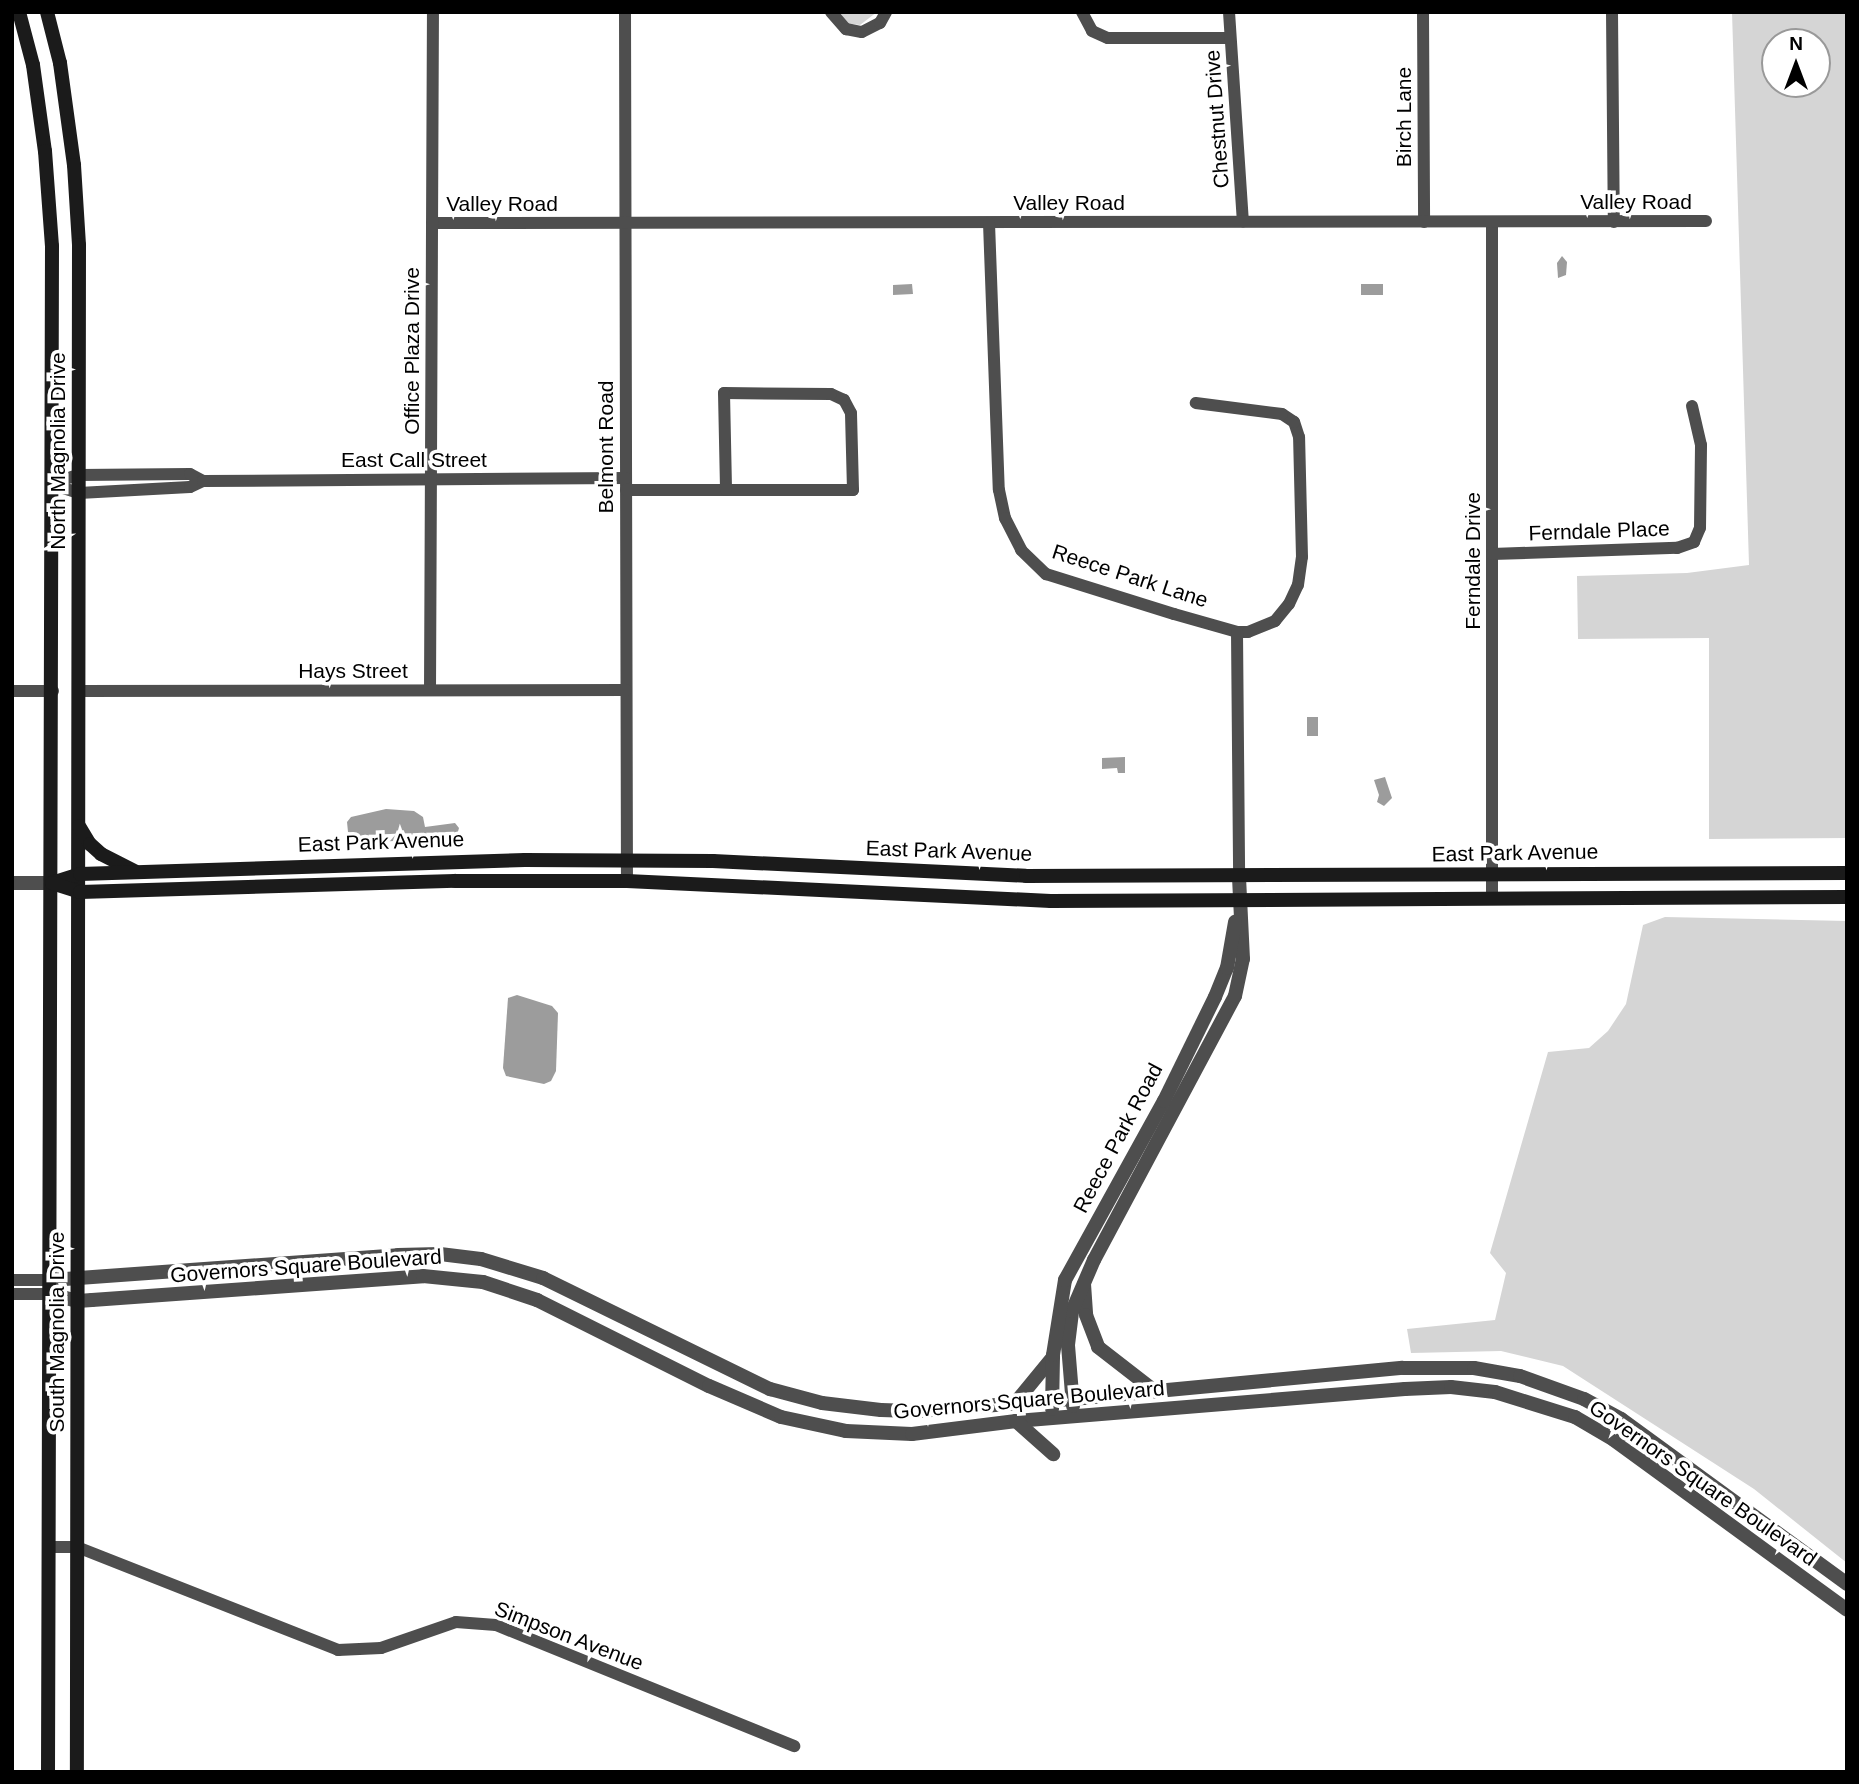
<!DOCTYPE html>
<style>
body{margin:0}
#map{position:relative;width:1859px;height:1784px;overflow:hidden;background:#fff;font-family:Helvetica,sans-serif}
div>[style]{position:absolute}
.green>*{inset:0;background:#d5d5d5}
.water>*{inset:0;background:#9c9c9c}
.minor>*{height:12px;margin:-6px;padding:0 6px;transform-origin:6px;border-radius:6px;background:#4e4e4e}
.tertiary>*{height:14px;margin:-7px;padding:0 7px;transform-origin:7px;border-radius:7px;background:#4e4e4e}
.secondary>*{height:14px;margin:-7px;padding:0 7px;transform-origin:7px;border-radius:7px;background:#1b1b1b}
span{translate:-50% -50%;white-space:nowrap;text-align:center;line-height:1.15;-webkit-text-stroke:7px #fff;paint-order:stroke}
.street-label{font-size:21px;color:#000}
.frame{position:absolute;inset:0;border:14px solid #000;pointer-events:none}
.north{position:absolute;left:1761px;top:28px;width:70px;height:70px;box-sizing:border-box;background:#fff;border:2px solid #999;border-radius:50%;rotate:0deg;font-size:19px;font-weight:700;line-height:28px;text-align:center;color:#000}
.north::after{content:'';display:block;margin:auto;width:24px;height:32px;background:#000;clip-path:polygon(50% 0,100% 100%,50% 72%,0 100%)}
</style>
<div id="map">
<div class="green">
<div style="clip-path:polygon(835px 12px,877px 12px,860px 25px,845px 23px)"></div>
<div style="clip-path:polygon(evenodd,1732px 12px,1847px 12px,1847px 838px,1709px 839px,1709px 638px,1578px 639px,1577px 576px,1687px 573px,1749px 565px,1732px 12px,1775px 42px,1817px 42px,1817px 84px,1775px 84px,1775px 42px)"></div>
<div style="clip-path:polygon(1665px 917px,1847px 921px,1847px 1563px,1754px 1489px,1563px 1366px,1501px 1351px,1411px 1353px,1407px 1329px,1495px 1320px,1506px 1273px,1490px 1253px,1548px 1052px,1589px 1048px,1608px 1031px,1626px 1004px,1643px 925px)"></div>
</div>
<div class="water">
<div style="clip-path:polygon(1562px 256px,1567px 262px,1566px 275px,1558px 278px,1557px 263px)"></div>
<div style="clip-path:polygon(912px 284px,913px 294px,893px 295px,893px 285px)"></div>
<div style="clip-path:polygon(1361px 284px,1383px 284px,1383px 295px,1361px 295px)"></div>
<div style="clip-path:polygon(1307px 717px,1318px 717px,1318px 736px,1307px 736px)"></div>
<div style="clip-path:polygon(1125px 757px,1125px 773px,1118px 773px,1117px 768px,1102px 769px,1102px 758px)"></div>
<div style="clip-path:polygon(1385px 777px,1392px 798px,1384px 806px,1377px 802px,1379px 795px,1374px 780px)"></div>
<div style="clip-path:polygon(386px 809px,414px 811px,423px 817px,425px 827px,455px 823px,459px 828px,457px 835px,452px 839px,367px 842px,348px 832px,347px 822px,351px 817px)"></div>
<div style="clip-path:polygon(517px 995px,552px 1006px,558px 1013px,556px 1071px,551px 1081px,544px 1084px,506px 1076px,503px 1068px,508px 998px)"></div>
</div>
<div class="minor">
<div style="left:625px;top:12px;width:869px;rotate:89.87deg"></div>
<div style="left:831px;top:12px;width:23px;rotate:49deg"></div>
<div style="left:846px;top:29px;width:16px;rotate:11deg"></div>
<div style="left:862px;top:32px;width:20px;rotate:-27deg"></div>
<div style="left:880px;top:23px;width:13px;rotate:-61deg"></div>
<div style="left:1082px;top:12px;width:21px;rotate:62deg"></div>
<div style="left:1092px;top:31px;width:17px;rotate:24deg"></div>
<div style="left:1108px;top:38px;width:122px"></div>
<div style="left:1229px;top:12px;width:210px;rotate:86.2deg"></div>
<div style="left:1423px;top:12px;width:210px;rotate:89.7deg"></div>
<div style="left:1612px;top:12px;width:210px;rotate:89.5deg"></div>
<div style="left:1492px;top:222px;width:677px;rotate:90deg"></div>
<div style="left:432px;top:223px;width:1274px;rotate:-0.09deg"></div>
<div style="left:989px;top:223px;width:267px;rotate:87.9deg"></div>
<div style="left:999px;top:490px;width:29px;rotate:78deg"></div>
<div style="left:1005px;top:518px;width:36px;rotate:63deg"></div>
<div style="left:1021px;top:550px;width:35px;rotate:44deg"></div>
<div style="left:1046px;top:574px;width:134px;rotate:17.4deg"></div>
<div style="left:1174px;top:614px;width:66px;rotate:15.9deg"></div>
<div style="left:1237px;top:632px;width:11px"></div>
<div style="left:1248px;top:632px;width:29px;rotate:-22deg"></div>
<div style="left:1275px;top:621px;width:22px;rotate:-51deg"></div>
<div style="left:1289px;top:604px;width:21px;rotate:-65deg"></div>
<div style="left:1298px;top:585px;width:28px;rotate:-82deg"></div>
<div style="left:1302px;top:557px;width:120px;rotate:-91.4deg"></div>
<div style="left:1299px;top:437px;width:16px;rotate:-108deg"></div>
<div style="left:1294px;top:422px;width:14px;rotate:-146deg"></div>
<div style="left:1282px;top:414px;width:87px;rotate:-172.7deg"></div>
<div style="left:52px;top:483px;width:28px;rotate:-17deg"></div>
<div style="left:79px;top:475px;width:111px;rotate:-0.5deg"></div>
<div style="left:190px;top:474px;width:15px;rotate:28deg"></div>
<div style="left:51px;top:484px;width:29px;rotate:18deg"></div>
<div style="left:79px;top:493px;width:111px;rotate:-3.1deg"></div>
<div style="left:190px;top:487px;width:14px;rotate:-25deg"></div>
<div style="left:203px;top:481px;width:423px;rotate:-0.4deg"></div>
<div style="left:626px;top:490px;width:227px"></div>
<div style="left:853px;top:490px;width:77px;rotate:-91.5deg"></div>
<div style="left:851px;top:413px;width:15px;rotate:-118deg"></div>
<div style="left:844px;top:400px;width:14px;rotate:-155deg"></div>
<div style="left:831px;top:394px;width:107px;rotate:-179.5deg"></div>
<div style="left:724px;top:393px;width:97px;rotate:88.8deg"></div>
<div style="left:1492px;top:554px;width:185px;rotate:-1.9deg"></div>
<div style="left:1677px;top:548px;width:18px;rotate:-19deg"></div>
<div style="left:1694px;top:542px;width:15px;rotate:-67deg"></div>
<div style="left:1700px;top:528px;width:83px;rotate:-89.3deg"></div>
<div style="left:1701px;top:445px;width:40px;rotate:-103deg"></div>
<div style="left:1237px;top:632px;width:245px;rotate:89.5deg"></div>
<div style="left:430px;top:690px;width:678px;rotate:-89.75deg"></div>
<div style="left:12px;top:691px;width:41px"></div>
<div style="left:79px;top:691px;width:547px;rotate:-0.1deg"></div>
<div style="left:12px;top:1280px;width:39px"></div>
<div style="left:12px;top:1294px;width:39px"></div>
<div style="left:50px;top:1547px;width:27px"></div>
<div style="left:77px;top:1547px;width:281px;rotate:21.5deg"></div>
<div style="left:338px;top:1650px;width:43px;rotate:-2.7deg"></div>
<div style="left:381px;top:1648px;width:79px;rotate:-19.1deg"></div>
<div style="left:456px;top:1622px;width:40px;rotate:4.3deg"></div>
<div style="left:496px;top:1625px;width:322px;rotate:22.1deg"></div>
</div>
<div class="tertiary">
<div style="left:12px;top:883px;width:40px"></div>
<div style="left:51px;top:1280px;width:348px;rotate:-4.1deg"></div>
<div style="left:398px;top:1255px;width:42px;rotate:-1.4deg"></div>
<div style="left:440px;top:1254px;width:41px;rotate:7deg"></div>
<div style="left:481px;top:1259px;width:65px;rotate:17deg"></div>
<div style="left:543px;top:1278px;width:253px;rotate:26.1deg"></div>
<div style="left:770px;top:1389px;width:54px;rotate:15.1deg"></div>
<div style="left:822px;top:1403px;width:59px;rotate:6.8deg"></div>
<div style="left:881px;top:1410px;width:38px;rotate:2deg"></div>
<div style="left:919px;top:1411px;width:165px;rotate:-4.5deg"></div>
<div style="left:1083px;top:1398px;width:321px;rotate:-5.4deg"></div>
<div style="left:1403px;top:1368px;width:71px"></div>
<div style="left:1474px;top:1368px;width:47px;rotate:9.9deg"></div>
<div style="left:1520px;top:1376px;width:68px;rotate:19.8deg"></div>
<div style="left:1584px;top:1399px;width:42px;rotate:28.4deg"></div>
<div style="left:1621px;top:1419px;width:280px;rotate:36.1deg"></div>
<div style="left:1084px;top:1284px;width:31px;rotate:86deg"></div>
<div style="left:1086px;top:1315px;width:34px;rotate:69deg"></div>
<div style="left:1098px;top:1347px;width:73px;rotate:37.8deg"></div>
<div style="left:51px;top:1294px;width:28px;rotate:15deg"></div>
<div style="left:78px;top:1301px;width:14px;rotate:-4deg"></div>
<div style="left:92px;top:1300px;width:332px;rotate:-4.1deg"></div>
<div style="left:423px;top:1276px;width:60px;rotate:5.7deg"></div>
<div style="left:483px;top:1282px;width:57px;rotate:18.4deg"></div>
<div style="left:537px;top:1300px;width:192px;rotate:26.6deg"></div>
<div style="left:709px;top:1386px;width:78px;rotate:23.3deg"></div>
<div style="left:781px;top:1417px;width:66px;rotate:12.2deg"></div>
<div style="left:846px;top:1431px;width:66px;rotate:2.6deg"></div>
<div style="left:912px;top:1434px;width:105px;rotate:-7.1deg"></div>
<div style="left:1016px;top:1421px;width:390px;rotate:-4.7deg"></div>
<div style="left:1405px;top:1389px;width:46px;rotate:-2.5deg"></div>
<div style="left:1451px;top:1387px;width:44px;rotate:6.5deg"></div>
<div style="left:1495px;top:1392px;width:84px;rotate:17.4deg"></div>
<div style="left:1575px;top:1417px;width:45px;rotate:30.5deg"></div>
<div style="left:1614px;top:1440px;width:288px;rotate:36.1deg"></div>
<div style="left:1016px;top:1402px;width:58px;rotate:-50.6deg"></div>
<div style="left:1073px;top:1406px;width:61px;rotate:-94.7deg"></div>
<div style="left:1068px;top:1345px;width:34px;rotate:-83deg"></div>
<div style="left:1072px;top:1311px;width:56px;rotate:-66.7deg"></div>
<div style="left:1094px;top:1260px;width:299px;rotate:-61.9deg"></div>
<div style="left:1235px;top:996px;width:38px;rotate:-78deg"></div>
<div style="left:1243px;top:959px;width:82px;rotate:-92.8deg"></div>
<div style="left:1052px;top:1409px;width:54px;rotate:-88.9deg"></div>
<div style="left:1053px;top:1355px;width:76px;rotate:-80.9deg"></div>
<div style="left:1065px;top:1280px;width:205px;rotate:-61.1deg"></div>
<div style="left:1164px;top:1101px;width:116px;rotate:-63.9deg"></div>
<div style="left:1215px;top:997px;width:31px;rotate:-68deg"></div>
<div style="left:1227px;top:968px;width:47px;rotate:-80.1deg"></div>
<div style="left:1016px;top:1421px;width:50px;rotate:41.7deg"></div>
</div>
<div class="secondary">
<div style="left:19px;top:12px;width:55px;rotate:75.2deg"></div>
<div style="left:33px;top:65px;width:87px;rotate:82.1deg"></div>
<div style="left:45px;top:151px;width:95px;rotate:85.8deg"></div>
<div style="left:52px;top:246px;width:1526px;rotate:90.15deg"></div>
<div style="left:47px;top:12px;width:53px;rotate:75.7deg"></div>
<div style="left:60px;top:63px;width:103px;rotate:82.2deg"></div>
<div style="left:74px;top:165px;width:80px;rotate:86.4deg"></div>
<div style="left:79px;top:245px;width:1527px;rotate:90.08deg"></div>
<div style="left:79px;top:826px;width:21px;rotate:59deg"></div>
<div style="left:90px;top:844px;width:15px;rotate:42deg"></div>
<div style="left:101px;top:854px;width:38px;rotate:27deg"></div>
<div style="left:52px;top:883px;width:29px;rotate:-18deg"></div>
<div style="left:80px;top:874px;width:445px;rotate:-1.8deg"></div>
<div style="left:525px;top:860px;width:188px;rotate:0.3deg"></div>
<div style="left:713px;top:861px;width:313px;rotate:2.7deg"></div>
<div style="left:1026px;top:876px;width:821px;rotate:-0.21deg"></div>
<div style="left:52px;top:883px;width:29px;rotate:18deg"></div>
<div style="left:80px;top:892px;width:375px;rotate:-1.7deg"></div>
<div style="left:455px;top:881px;width:172px"></div>
<div style="left:627px;top:881px;width:424px;rotate:2.7deg"></div>
<div style="left:1051px;top:901px;width:796px;rotate:-0.29deg"></div>
</div>
<div class="street-label">
<span style="left:1404px;top:117px;rotate:-90deg">Birch Lane</span>
<span style="left:1217px;top:119px;rotate:-94deg">Chestnut Drive</span>
<span style="left:1636px;top:202px">Valley Road</span>
<span style="left:1069px;top:203px">Valley Road</span>
<span style="left:502px;top:204px">Valley Road</span>
<span style="left:412px;top:351px;rotate:-90deg">Office Plaza Drive</span>
<span style="left:606px;top:447px;rotate:-90deg">Belmont Road</span>
<span style="left:58px;top:451px;rotate:-90deg">North Magnolia Drive</span>
<span style="left:414px;top:460px">East Call Street</span>
<span style="left:1599px;top:531px;rotate:-2deg">Ferndale Place</span>
<span style="left:1473px;top:561px;rotate:-90deg">Ferndale Drive</span>
<span style="left:1130px;top:576px;rotate:18deg">Reece Park Lane</span>
<span style="left:353px;top:671px">Hays Street</span>
<span style="left:381px;top:842px;rotate:-2deg">East Park Avenue</span>
<span style="left:949px;top:851px;rotate:2deg">East Park Avenue</span>
<span style="left:1515px;top:853px;rotate:-1deg">East Park Avenue</span>
<span style="left:1118px;top:1138px;rotate:-62deg">Reece Park Road</span>
<span style="left:306px;top:1266px;rotate:-4deg">Governors Square Boulevard</span>
<span style="left:57px;top:1332px;rotate:-90deg">South Magnolia Drive</span>
<span style="left:1029px;top:1400px;rotate:-5deg">Governors Square Boulevard</span>
<span style="left:1703px;top:1483px;rotate:35deg">Governors Square Boulevard</span>
<span style="left:569px;top:1636px;rotate:21deg">Simpson Avenue</span>
</div>
<div class="frame"></div>
<div class="north">N</div>
</div>
